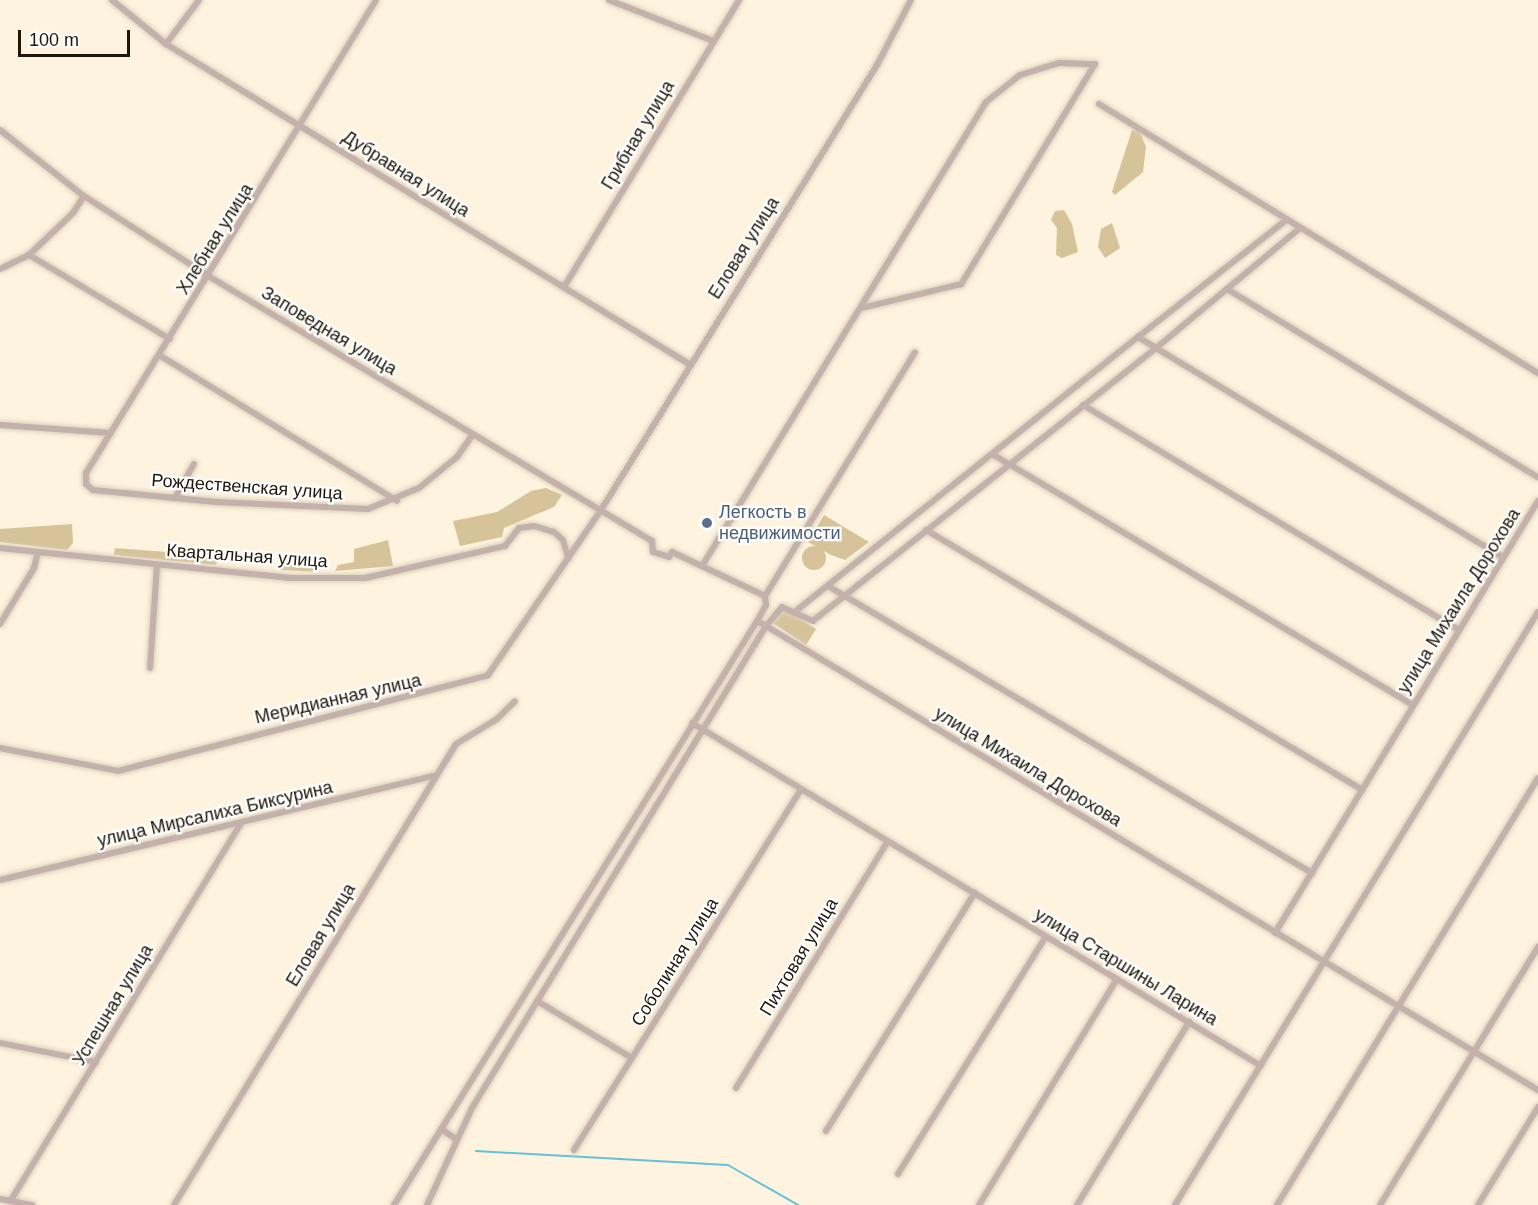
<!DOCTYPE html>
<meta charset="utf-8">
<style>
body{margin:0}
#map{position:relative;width:1538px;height:1205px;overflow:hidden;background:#fef3de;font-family:Arial,sans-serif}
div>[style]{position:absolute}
.green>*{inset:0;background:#d6c399}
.round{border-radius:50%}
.stream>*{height:2px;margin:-1px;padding:0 1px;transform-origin:1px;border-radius:1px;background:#65c1d7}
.roads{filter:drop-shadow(0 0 2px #dad0bc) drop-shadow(0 0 2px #dad0bc)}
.street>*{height:6px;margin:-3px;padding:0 3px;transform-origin:3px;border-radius:3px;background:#c4b1ac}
.dots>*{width:16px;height:16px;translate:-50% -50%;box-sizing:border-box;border:3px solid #fff;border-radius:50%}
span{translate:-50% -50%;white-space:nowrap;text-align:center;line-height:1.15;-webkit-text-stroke:4.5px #fff;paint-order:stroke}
.street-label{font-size:18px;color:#1e180b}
.service-label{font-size:18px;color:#4e5e75}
.left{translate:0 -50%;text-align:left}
.scale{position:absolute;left:18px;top:30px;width:112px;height:27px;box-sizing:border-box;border:3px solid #1e180b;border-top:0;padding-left:8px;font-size:18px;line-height:21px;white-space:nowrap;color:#1e180b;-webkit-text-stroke:4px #fff;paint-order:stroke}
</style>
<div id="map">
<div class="green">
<div style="clip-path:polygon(1132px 130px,1139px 130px,1146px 147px,1143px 172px,1115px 195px,1112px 192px)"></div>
<div style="clip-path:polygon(1064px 210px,1072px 224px,1078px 252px,1062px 258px,1056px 255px,1057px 228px,1051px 220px,1055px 211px)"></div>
<div style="clip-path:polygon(1112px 223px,1120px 248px,1105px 258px,1098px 247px,1101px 229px)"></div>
<div style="clip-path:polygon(546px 488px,562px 495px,554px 507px,504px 528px,502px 537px,460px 546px,453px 521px,497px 512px,531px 491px)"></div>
<div style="clip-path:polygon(824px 515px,869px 542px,845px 560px,831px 555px,808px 542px)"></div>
<div style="clip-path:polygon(72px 524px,73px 543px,67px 550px,0 542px,0 529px)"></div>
<div style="clip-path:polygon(388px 540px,393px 566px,335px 571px,338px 565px,354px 562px,354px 549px)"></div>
<div class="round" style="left:802px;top:546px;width:24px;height:24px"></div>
<div style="clip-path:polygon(115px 548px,219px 556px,216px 565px,114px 555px)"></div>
<div style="clip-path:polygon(287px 559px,313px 561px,320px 572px,280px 570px)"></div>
<div style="clip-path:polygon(780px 611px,787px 611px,816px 629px,806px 645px,773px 623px)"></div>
</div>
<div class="stream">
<div style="left:476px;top:1151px;width:252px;rotate:3.2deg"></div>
<div style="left:728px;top:1165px;width:81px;rotate:29.7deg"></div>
</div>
<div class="roads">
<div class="street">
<div style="left:112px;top:0;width:70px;rotate:39.2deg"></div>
<div style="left:166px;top:44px;width:613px;rotate:31.46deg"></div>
<div style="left:376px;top:0;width:555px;rotate:121.51deg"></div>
<div style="left:86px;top:473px;width:11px;rotate:90deg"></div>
<div style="left:86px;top:484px;width:9px;rotate:41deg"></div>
<div style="left:93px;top:490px;width:124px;rotate:5.6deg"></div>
<div style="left:216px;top:502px;width:152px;rotate:2.6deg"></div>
<div style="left:368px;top:509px;width:55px;rotate:-22.4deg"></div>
<div style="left:419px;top:488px;width:49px;rotate:-39.2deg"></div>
<div style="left:457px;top:457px;width:28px;rotate:-55deg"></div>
<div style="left:609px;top:0;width:112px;rotate:21.5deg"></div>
<div style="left:166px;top:44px;width:55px;rotate:-53.1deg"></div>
<div style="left:1099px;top:104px;width:515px;rotate:31.5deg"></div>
<div style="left:0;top:130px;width:107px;rotate:38.2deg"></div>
<div style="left:84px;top:196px;width:150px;rotate:32.7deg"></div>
<div style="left:210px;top:277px;width:515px;rotate:30.85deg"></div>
<div style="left:652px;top:541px;width:11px;rotate:85deg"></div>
<div style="left:653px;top:552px;width:17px;rotate:17deg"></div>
<div style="left:669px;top:557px;width:6px;rotate:-59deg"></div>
<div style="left:672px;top:552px;width:103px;rotate:25.3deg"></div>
<div style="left:765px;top:596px;width:9px;rotate:84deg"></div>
<div style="left:766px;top:605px;width:18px;rotate:119deg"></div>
<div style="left:757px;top:621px;width:688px;rotate:121.86deg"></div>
<div style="left:1300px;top:228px;width:187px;rotate:140.2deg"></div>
<div style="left:1156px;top:348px;width:405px;rotate:31.1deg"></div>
<div style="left:29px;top:255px;width:164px;rotate:30.8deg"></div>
<div style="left:0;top:269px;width:32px;rotate:-26deg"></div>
<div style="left:29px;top:255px;width:61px;rotate:-43.7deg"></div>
<div style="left:73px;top:213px;width:20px;rotate:-57deg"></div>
<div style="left:564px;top:287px;width:336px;rotate:-58.6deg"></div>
<div style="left:1227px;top:289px;width:363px;rotate:31.2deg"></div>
<div style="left:1138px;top:337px;width:189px;rotate:-38.3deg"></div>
<div style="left:159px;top:355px;width:279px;rotate:31.5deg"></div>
<div style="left:1083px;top:405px;width:438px;rotate:30.9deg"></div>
<div style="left:0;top:425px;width:111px;rotate:4.1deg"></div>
<div style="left:992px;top:454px;width:490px;rotate:30.8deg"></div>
<div style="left:175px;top:498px;width:39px;rotate:-61deg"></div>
<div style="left:926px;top:530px;width:506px;rotate:30.77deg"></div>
<div style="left:0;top:548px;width:290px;rotate:5.9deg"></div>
<div style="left:288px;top:578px;width:77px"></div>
<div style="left:365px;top:578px;width:144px;rotate:-12.9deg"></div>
<div style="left:505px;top:546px;width:23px;rotate:-52deg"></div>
<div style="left:519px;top:528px;width:15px;rotate:-8deg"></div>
<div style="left:534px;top:526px;width:21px;rotate:17deg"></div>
<div style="left:554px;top:532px;width:12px;rotate:42deg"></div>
<div style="left:563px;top:540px;width:19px;rotate:74deg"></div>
<div style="left:702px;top:566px;width:544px;rotate:-58.53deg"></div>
<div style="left:986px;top:102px;width:43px;rotate:-38.5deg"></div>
<div style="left:1020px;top:75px;width:41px;rotate:-17.1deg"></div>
<div style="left:1059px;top:63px;width:36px;rotate:2deg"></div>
<div style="left:1095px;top:64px;width:258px;rotate:121.3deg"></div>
<div style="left:961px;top:284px;width:102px;rotate:166.4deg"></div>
<div style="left:828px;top:586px;width:563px;rotate:30.67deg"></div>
<div style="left:765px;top:596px;width:286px;rotate:-58.4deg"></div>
<div style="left:797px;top:610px;width:437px;rotate:-38.7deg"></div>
<div style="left:1138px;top:337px;width:21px;rotate:31deg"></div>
<div style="left:1156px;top:348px;width:438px;rotate:141.5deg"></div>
<div style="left:813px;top:621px;width:34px;rotate:-156deg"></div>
<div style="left:782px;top:607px;width:25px;rotate:130deg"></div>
<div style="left:766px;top:626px;width:901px;rotate:31.01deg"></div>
<div style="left:0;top:624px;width:66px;rotate:-58.7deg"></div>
<div style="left:34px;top:568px;width:16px;rotate:-76deg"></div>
<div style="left:150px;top:668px;width:103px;rotate:-86.1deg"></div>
<div style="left:692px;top:723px;width:664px;rotate:31.08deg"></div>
<div style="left:0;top:748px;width:120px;rotate:11deg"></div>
<div style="left:118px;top:771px;width:382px;rotate:-14.5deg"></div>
<div style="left:488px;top:675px;width:200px;rotate:-55.6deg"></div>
<div style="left:601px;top:510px;width:524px;rotate:-58.19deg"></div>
<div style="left:877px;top:65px;width:73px;rotate:-62.4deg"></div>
<div style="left:0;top:880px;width:449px;rotate:-13.5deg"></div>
<div style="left:1275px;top:933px;width:506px;rotate:-58.67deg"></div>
<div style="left:537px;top:1001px;width:111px;rotate:31deg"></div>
<div style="left:0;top:1043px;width:98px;rotate:11.2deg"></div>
<div style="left:736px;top:1088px;width:290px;rotate:-58.4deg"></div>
<div style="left:441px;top:1129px;width:18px;rotate:34deg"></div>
<div style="left:826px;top:1131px;width:281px;rotate:-58deg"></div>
<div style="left:574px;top:1150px;width:426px;rotate:-57.8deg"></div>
<div style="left:898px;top:1174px;width:280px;rotate:-58.1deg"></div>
<div style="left:0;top:1199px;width:33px;rotate:11deg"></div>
<div style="left:11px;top:1200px;width:439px;rotate:-58.6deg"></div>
<div style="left:174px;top:1205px;width:540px;rotate:-58.55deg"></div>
<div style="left:456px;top:744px;width:48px;rotate:-31.4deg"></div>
<div style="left:497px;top:719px;width:25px;rotate:-45deg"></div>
<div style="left:427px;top:1205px;width:107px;rotate:-65.1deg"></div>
<div style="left:472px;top:1108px;width:565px;rotate:-58.62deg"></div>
<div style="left:766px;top:626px;width:10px;rotate:-151deg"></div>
<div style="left:979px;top:1205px;width:265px;rotate:-58.6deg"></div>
<div style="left:1077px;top:1205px;width:215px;rotate:-58.5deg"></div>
<div style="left:1175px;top:1205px;width:695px;rotate:-58.53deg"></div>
<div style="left:1277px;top:1205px;width:500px;rotate:-58.57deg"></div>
<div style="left:1380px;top:1205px;width:303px;rotate:-58.5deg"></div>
<div style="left:1478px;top:1205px;width:115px;rotate:-58.5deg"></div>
</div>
</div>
<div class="dots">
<div style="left:707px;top:523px;background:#5c6f8a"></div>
</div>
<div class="street-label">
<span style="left:638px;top:135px;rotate:-59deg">Грибная улица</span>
<span style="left:406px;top:174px;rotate:32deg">Дубравная улица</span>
<span style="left:215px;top:239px;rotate:-58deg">Хлебная улица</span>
<span style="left:744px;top:248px;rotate:-58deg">Еловая улица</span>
<span style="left:329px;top:331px;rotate:31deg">Заповедная улица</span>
<span style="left:247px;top:487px;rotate:4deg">Рождественская улица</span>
<span style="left:247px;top:556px;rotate:4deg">Квартальная улица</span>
<span style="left:1459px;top:601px;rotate:-58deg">улица Михаила Дорохова</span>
<span style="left:338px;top:699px;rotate:-13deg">Меридианная улица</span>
<span style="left:1028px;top:767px;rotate:31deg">улица Михаила Дорохова</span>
<span style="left:215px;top:814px;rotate:-13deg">улица Мирсалиха Биксурина</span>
<span style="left:321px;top:935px;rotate:-59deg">Еловая улица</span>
<span style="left:799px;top:957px;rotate:-59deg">Пихтовая улица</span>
<span style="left:675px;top:962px;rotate:-58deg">Соболиная улица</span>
<span style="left:1126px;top:967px;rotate:31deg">улица Старшины Ларина</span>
<span style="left:113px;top:1005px;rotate:-59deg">Успешная улица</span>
</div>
<div class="service-label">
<span class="left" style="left:719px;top:523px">Легкость в<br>недвижимости</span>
</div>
<div class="scale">100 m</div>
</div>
